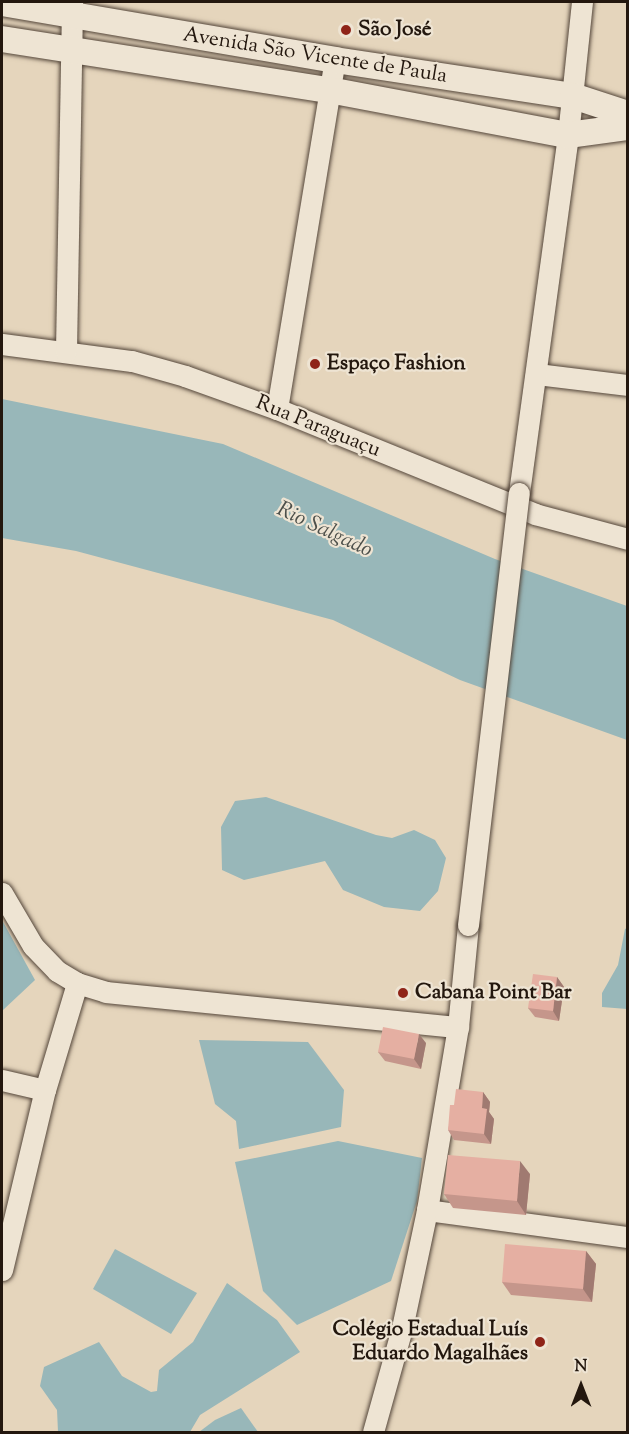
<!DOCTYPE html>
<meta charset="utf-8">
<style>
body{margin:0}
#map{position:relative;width:629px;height:1434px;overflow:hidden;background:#e5d5bc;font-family:"Sorts Mill Goudy",serif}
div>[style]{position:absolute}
.water>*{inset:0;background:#98b7b9}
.roads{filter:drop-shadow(0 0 2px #54463a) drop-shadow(0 0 2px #54463a)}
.minor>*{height:21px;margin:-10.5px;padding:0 10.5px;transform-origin:10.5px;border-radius:10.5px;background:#eee4d3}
.tertiary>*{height:26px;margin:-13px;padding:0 13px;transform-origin:13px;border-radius:13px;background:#eee4d3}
.bridges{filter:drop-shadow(0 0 2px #54463a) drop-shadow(0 0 2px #54463a)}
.minor-bridge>*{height:21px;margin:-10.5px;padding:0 10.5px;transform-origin:10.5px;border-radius:10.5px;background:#eee4d3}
.wall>*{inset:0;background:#c5968b}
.shaded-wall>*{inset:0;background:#a07a71}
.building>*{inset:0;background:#e5afa2}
.dots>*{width:16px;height:16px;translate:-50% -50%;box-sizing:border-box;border:3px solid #eee4d3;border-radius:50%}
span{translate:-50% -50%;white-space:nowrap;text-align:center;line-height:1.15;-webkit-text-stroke:4.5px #eee4d3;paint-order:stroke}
.poi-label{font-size:21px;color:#23170e;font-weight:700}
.left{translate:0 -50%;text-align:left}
.right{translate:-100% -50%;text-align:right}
.street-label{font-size:21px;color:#23170e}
.water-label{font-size:22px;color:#4c4f4a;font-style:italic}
.frame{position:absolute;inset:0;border:3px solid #23170e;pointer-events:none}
.north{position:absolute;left:551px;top:1356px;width:60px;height:60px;-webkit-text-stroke:4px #eee4d3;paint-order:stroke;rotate:0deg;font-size:16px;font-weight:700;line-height:24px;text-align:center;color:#23170e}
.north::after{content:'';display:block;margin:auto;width:21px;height:27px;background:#23170e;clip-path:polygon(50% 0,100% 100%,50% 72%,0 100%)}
</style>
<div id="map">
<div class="water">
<div style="clip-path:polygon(2px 399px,223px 444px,495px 559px,627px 606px,627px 740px,460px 680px,333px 620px,76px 551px,2px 538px)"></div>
<div style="clip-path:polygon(266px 797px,376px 835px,392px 838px,414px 830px,435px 840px,446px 858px,438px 891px,420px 911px,384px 907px,343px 890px,325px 861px,244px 880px,222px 870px,221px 827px,235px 801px)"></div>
<div style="clip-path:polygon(2px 920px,35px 980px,2px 1011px)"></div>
<div style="clip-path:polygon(627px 928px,627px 1009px,602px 1007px,602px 993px,618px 965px,625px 929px)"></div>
<div style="clip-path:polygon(199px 1040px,308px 1042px,344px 1090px,341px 1127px,239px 1149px,236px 1121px,215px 1104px)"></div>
<div style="clip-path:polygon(338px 1141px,422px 1158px,417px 1201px,391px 1281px,297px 1325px,263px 1291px,235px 1162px)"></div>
<div style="clip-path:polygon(115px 1249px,197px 1293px,171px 1334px,93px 1289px)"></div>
<div style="clip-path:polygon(227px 1283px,277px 1320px,300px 1352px,200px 1415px,190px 1432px,58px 1432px,57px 1410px,40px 1386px,44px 1367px,99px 1342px,122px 1376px,151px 1392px,157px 1391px,159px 1370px,193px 1342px)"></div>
<div style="clip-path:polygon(241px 1408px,258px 1432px,199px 1432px,215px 1420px)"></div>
</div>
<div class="roads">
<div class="minor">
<div style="left:2px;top:344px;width:131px;rotate:7.5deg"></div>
<div style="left:132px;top:361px;width:55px;rotate:15.8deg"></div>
<div style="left:185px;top:376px;width:98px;rotate:19.7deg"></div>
<div style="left:277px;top:409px;width:279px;rotate:22.1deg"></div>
<div style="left:535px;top:514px;width:96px;rotate:15deg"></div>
<div style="left:66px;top:351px;width:349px;rotate:-89deg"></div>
<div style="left:537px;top:374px;width:92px;rotate:6.9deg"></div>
<div style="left:277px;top:409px;width:354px;rotate:-80.6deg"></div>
<div style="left:519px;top:493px;width:361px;rotate:-82.2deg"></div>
<div style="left:568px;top:135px;width:134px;rotate:-84deg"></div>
<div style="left:2px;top:893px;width:61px;rotate:59.7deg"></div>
<div style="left:33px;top:946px;width:35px;rotate:46deg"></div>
<div style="left:57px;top:971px;width:23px;rotate:31deg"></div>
<div style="left:77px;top:983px;width:30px;rotate:17deg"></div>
<div style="left:106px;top:992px;width:354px;rotate:5.7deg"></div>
<div style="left:2px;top:1080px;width:44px;rotate:13.1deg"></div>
<div style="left:427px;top:1210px;width:203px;rotate:7.7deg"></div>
<div style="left:2px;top:1270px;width:185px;rotate:-76.6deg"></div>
<div style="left:45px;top:1090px;width:112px;rotate:-73.3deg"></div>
<div style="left:373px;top:1432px;width:108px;rotate:-74.4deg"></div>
<div style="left:402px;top:1328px;width:121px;rotate:-78deg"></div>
<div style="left:427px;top:1210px;width:186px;rotate:-80.4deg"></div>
<div style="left:458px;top:1027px;width:102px;rotate:-84.4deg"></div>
</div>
<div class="tertiary">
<div style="left:2px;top:3px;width:338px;rotate:9.7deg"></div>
<div style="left:335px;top:60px;width:241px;rotate:8.6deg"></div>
<div style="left:573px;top:96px;width:58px;rotate:18.1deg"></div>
<div style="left:2px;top:39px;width:331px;rotate:8.9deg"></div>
<div style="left:329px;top:90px;width:243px;rotate:10.7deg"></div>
<div style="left:568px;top:135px;width:61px;rotate:-7.6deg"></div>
</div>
</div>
<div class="bridges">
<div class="minor-bridge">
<div style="left:468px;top:925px;width:435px;rotate:-83.3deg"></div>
</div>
</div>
<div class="wall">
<div style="clip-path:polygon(557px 977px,564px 987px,559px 1021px,535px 1017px,528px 1008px)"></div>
<div style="clip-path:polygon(426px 1043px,421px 1069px,385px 1061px,378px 1052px)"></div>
<div style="clip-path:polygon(483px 1092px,490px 1102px,489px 1112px,494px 1119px,491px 1144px,454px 1140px,448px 1130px,454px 1105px)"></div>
<div style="clip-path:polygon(530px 1174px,526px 1215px,453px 1208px,444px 1194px)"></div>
<div style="clip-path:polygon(586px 1251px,596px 1264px,592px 1302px,511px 1295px,502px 1282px)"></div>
</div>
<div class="shaded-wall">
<div style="clip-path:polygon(2px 266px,3px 269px,2px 284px)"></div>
<div style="clip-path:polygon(557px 977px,564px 987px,559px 1021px,553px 1011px)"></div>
<div style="clip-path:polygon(419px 1034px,426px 1043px,421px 1069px,414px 1059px)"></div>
<div style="clip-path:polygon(483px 1092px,490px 1102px,489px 1112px,494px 1119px,491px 1144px,484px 1134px,482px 1108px)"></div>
<div style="clip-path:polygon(520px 1161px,530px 1174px,526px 1215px,517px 1201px)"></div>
<div style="clip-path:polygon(586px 1251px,596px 1264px,592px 1302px,583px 1289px)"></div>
</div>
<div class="building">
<div style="clip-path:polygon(533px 974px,557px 977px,553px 1011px,528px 1008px)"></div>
<div style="clip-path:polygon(383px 1027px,419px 1034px,414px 1059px,378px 1052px)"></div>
<div style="clip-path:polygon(456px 1089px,483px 1092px,482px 1108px,487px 1109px,484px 1134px,448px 1130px,450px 1105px,454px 1105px)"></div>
<div style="clip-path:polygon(448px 1155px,520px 1161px,517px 1201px,444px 1194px)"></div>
<div style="clip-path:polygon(505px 1244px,586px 1251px,583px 1289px,502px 1282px)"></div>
</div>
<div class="dots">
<div style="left:346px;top:30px;background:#8f2418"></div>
<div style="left:315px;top:364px;background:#8f2418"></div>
<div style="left:403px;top:993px;background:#8f2418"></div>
<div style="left:540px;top:1342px;background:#8f2418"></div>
</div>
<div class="poi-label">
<span class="left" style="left:358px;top:30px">São José</span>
<span class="left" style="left:327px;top:364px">Espaço Fashion</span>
<span class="left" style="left:415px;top:993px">Cabana Point Bar</span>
<span class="right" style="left:528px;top:1342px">Colégio Estadual Luís<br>Eduardo Magalhães</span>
</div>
<div class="street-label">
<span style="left:315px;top:56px;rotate:9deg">Avenida São Vicente de Paula</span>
<span style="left:318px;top:427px;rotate:22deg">Rua Paraguaçu</span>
</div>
<div class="water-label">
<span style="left:324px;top:531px;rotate:25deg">Rio Salgado</span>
</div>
<div class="frame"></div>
<div class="north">N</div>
</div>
